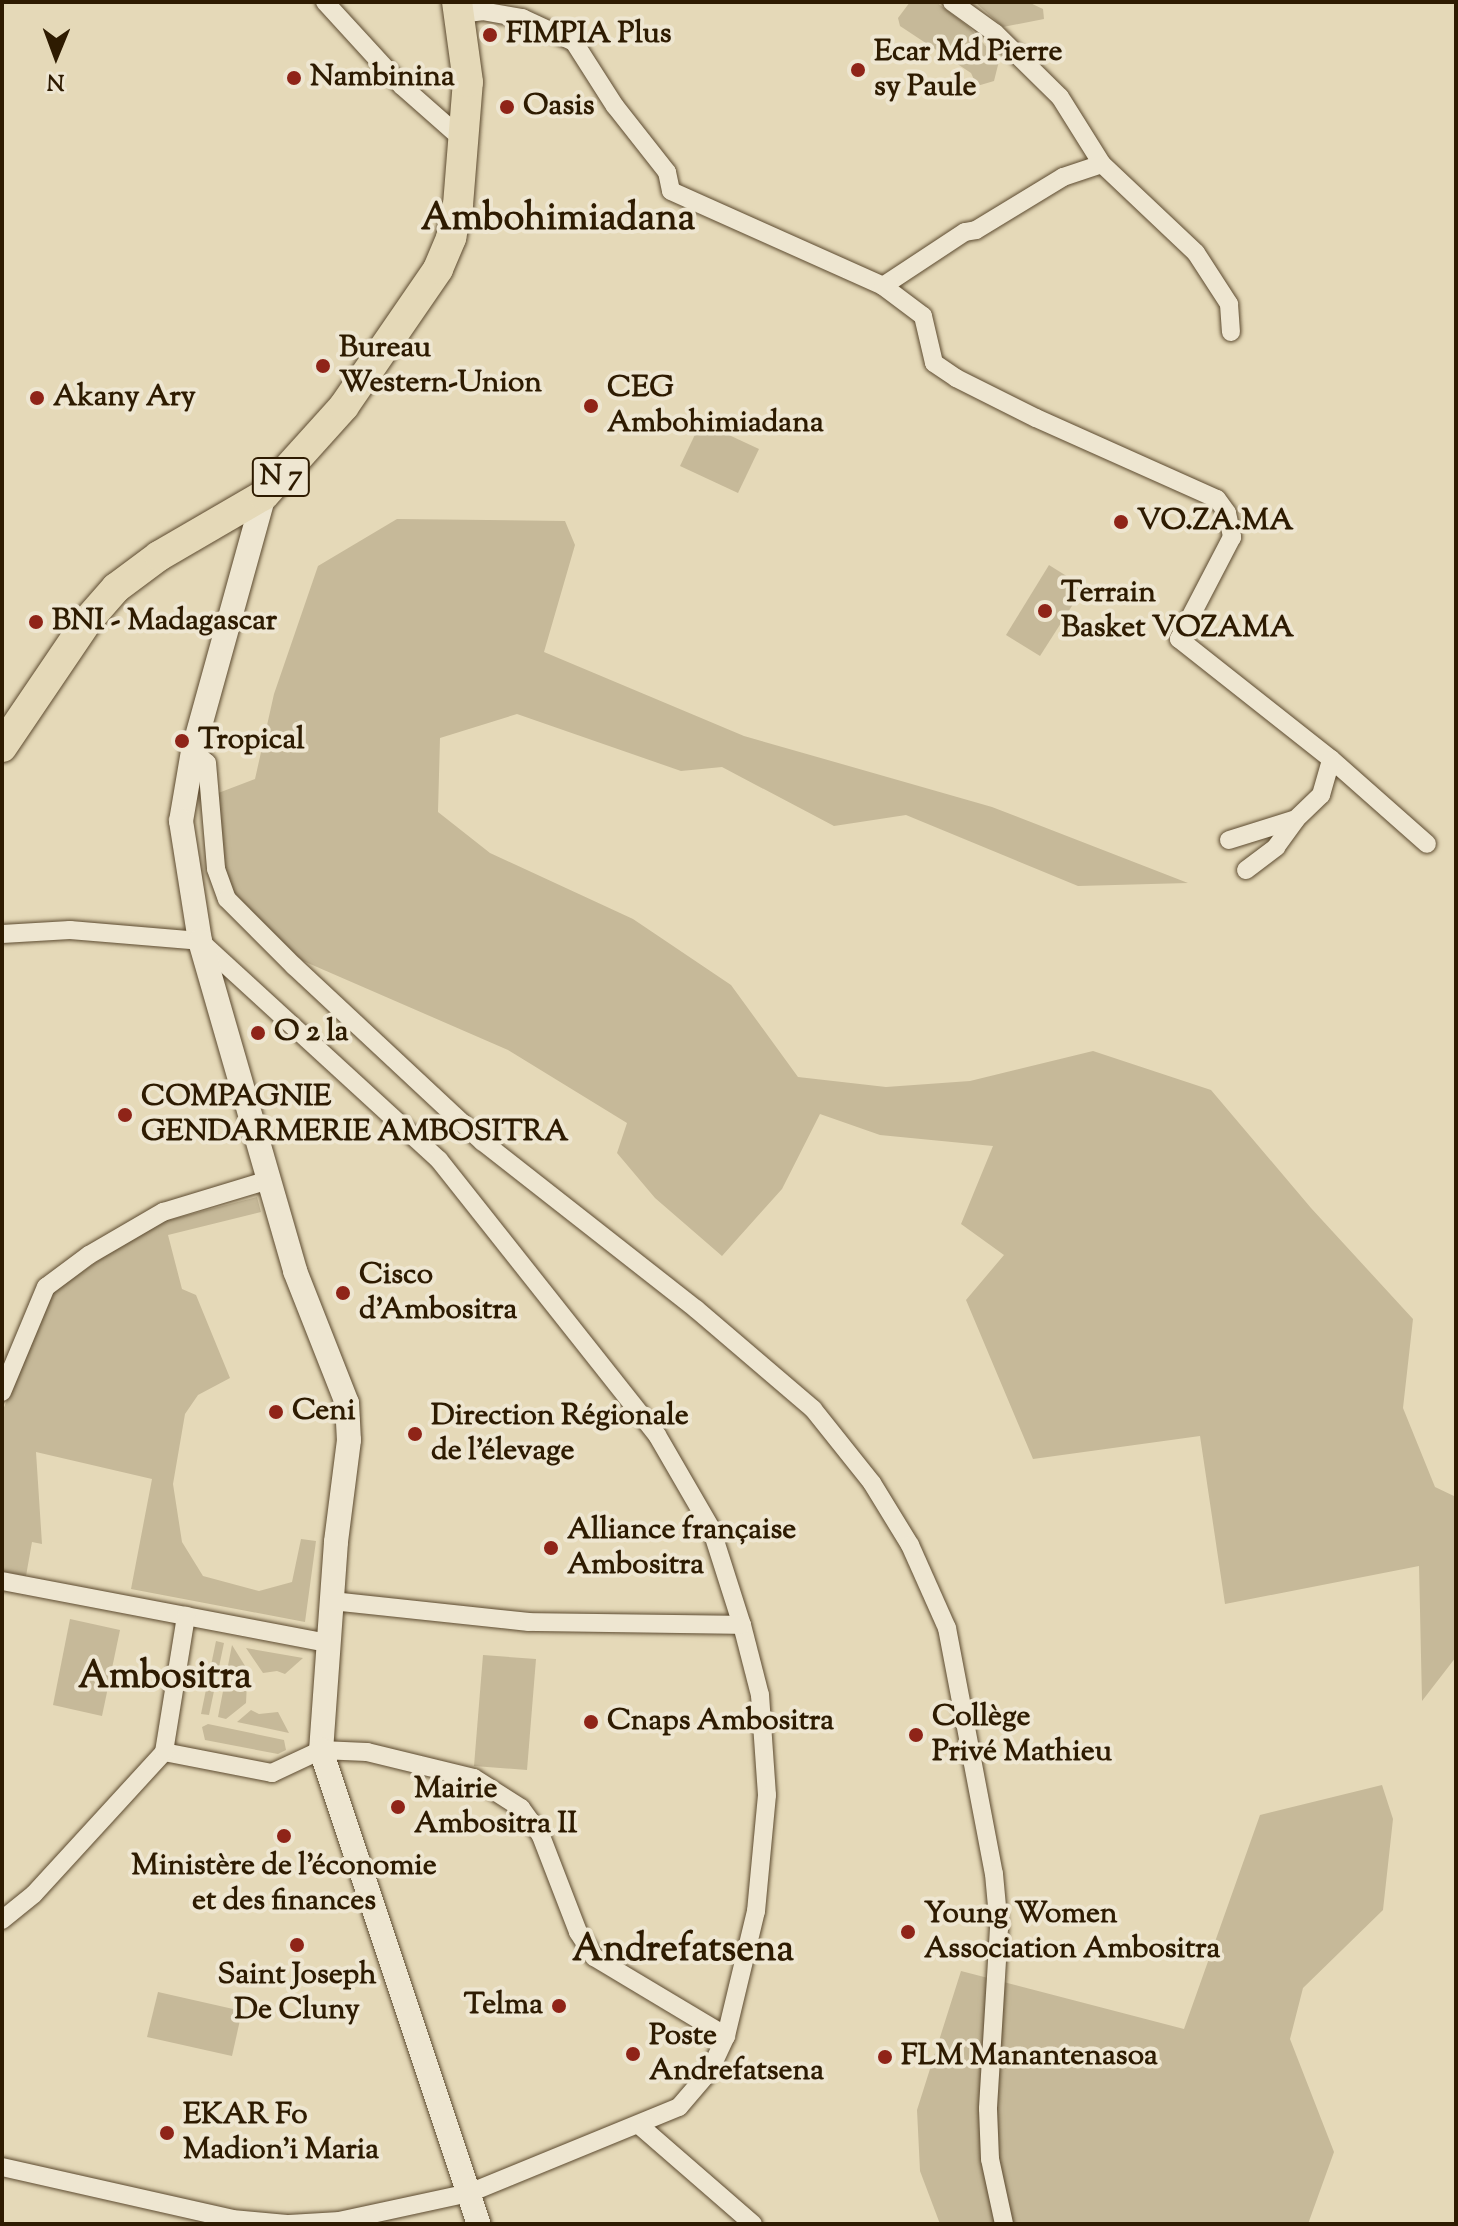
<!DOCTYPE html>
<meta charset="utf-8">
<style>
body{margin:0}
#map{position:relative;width:1458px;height:2226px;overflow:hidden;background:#e5d9b8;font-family:"Sorts Mill Goudy",serif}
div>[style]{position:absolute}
.green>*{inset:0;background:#c6b999}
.roads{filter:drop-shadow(0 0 2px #5c4a2f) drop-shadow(0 0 2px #5c4a2f)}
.minor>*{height:18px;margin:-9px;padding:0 9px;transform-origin:9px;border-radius:9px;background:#eee6d1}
.tertiary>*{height:24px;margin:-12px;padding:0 12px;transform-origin:12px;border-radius:12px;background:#eee6d1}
.primary>*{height:30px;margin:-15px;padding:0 15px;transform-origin:15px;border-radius:15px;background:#e5d9b8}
.dots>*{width:22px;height:22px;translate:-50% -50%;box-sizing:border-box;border:4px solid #eee6d1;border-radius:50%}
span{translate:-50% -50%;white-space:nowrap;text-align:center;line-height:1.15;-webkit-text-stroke:8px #eee6d1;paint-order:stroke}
.shield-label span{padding:2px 6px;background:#eee6d1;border:2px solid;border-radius:6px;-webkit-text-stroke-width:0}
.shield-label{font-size:28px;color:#2e1b01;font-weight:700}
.poi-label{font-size:30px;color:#2e1b01;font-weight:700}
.left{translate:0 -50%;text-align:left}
.right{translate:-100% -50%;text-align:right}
.district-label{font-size:38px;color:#2e1b01;font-weight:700}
.frame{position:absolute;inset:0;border:4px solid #2e1b01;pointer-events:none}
.north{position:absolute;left:16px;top:16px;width:80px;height:80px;-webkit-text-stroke:6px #eee6d1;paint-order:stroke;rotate:181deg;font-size:22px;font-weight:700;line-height:32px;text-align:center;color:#2e1b01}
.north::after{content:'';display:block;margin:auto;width:28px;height:36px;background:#2e1b01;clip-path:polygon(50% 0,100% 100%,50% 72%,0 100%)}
</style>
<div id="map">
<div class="green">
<div style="clip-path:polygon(910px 2px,936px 2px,969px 27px,999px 61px,994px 81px,977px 86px,971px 73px,900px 26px,898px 18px)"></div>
<div style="clip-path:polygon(1028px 2px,1043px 9px,1044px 19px,1003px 27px,976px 3px)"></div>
<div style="clip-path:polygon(701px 422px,759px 449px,738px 493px,680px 466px)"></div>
<div style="clip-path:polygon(397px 519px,565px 521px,575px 545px,544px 652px,744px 736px,992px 807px,1188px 883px,1078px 886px,906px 815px,834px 826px,722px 767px,681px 771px,517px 714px,440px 738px,438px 812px,490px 853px,633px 919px,731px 985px,798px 1077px,886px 1087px,970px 1081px,1093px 1051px,1211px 1090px,1311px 1208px,1413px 1319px,1403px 1408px,1435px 1487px,1456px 1497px,1456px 1657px,1422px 1701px,1419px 1566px,1225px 1604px,1200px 1436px,1033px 1459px,966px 1300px,1004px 1255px,961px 1224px,993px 1146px,880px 1135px,820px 1114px,782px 1189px,722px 1256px,655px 1198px,617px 1153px,627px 1123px,508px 1050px,294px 957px,229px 887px,213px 795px,255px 779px,274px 694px,318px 566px)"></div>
<div style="clip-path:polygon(1049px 565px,1084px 587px,1040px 656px,1006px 635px)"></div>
<div style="clip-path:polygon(257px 1197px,261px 1212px,168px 1235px,182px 1289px,196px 1295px,230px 1378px,198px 1395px,185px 1414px,173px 1484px,182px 1542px,203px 1576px,259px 1591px,292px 1582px,301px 1539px,316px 1541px,305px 1622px,131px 1589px,152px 1479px,36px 1452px,42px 1544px,32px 1542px,26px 1576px,2px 1571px,2px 1412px,52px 1293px,112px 1251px,165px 1221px)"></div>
<div style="clip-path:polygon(70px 1619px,120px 1630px,102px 1716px,53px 1705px)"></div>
<div style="clip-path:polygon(216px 1641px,224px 1643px,209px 1715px,201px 1714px)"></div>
<div style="clip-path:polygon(232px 1645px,252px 1677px,247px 1683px,246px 1703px,226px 1719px,218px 1717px)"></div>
<div style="clip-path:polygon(246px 1648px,303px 1658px,285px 1674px,277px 1671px,263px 1673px)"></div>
<div style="clip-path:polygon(483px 1655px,536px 1659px,527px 1770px,474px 1766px)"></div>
<div style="clip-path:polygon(251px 1710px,259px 1714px,278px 1712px,289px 1733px,237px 1722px)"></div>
<div style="clip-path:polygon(208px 1724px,284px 1740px,286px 1750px,278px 1754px,205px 1740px,202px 1727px)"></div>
<div style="clip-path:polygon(1382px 1785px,1393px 1819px,1383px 1910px,1303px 1988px,1290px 2039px,1334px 2152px,1308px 2224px,940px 2224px,920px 2171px,917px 2110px,961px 1971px,1184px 2029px,1260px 1815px)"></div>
<div style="clip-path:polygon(158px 1992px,242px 2011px,232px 2056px,147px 2037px)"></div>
</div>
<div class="roads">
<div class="minor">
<div style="left:325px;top:2px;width:114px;rotate:47.5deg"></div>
<div style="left:402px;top:86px;width:79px;rotate:41.4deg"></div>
<div style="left:952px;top:2px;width:53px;rotate:35.8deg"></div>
<div style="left:995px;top:33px;width:91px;rotate:44.6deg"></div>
<div style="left:1060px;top:97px;width:79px;rotate:57.9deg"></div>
<div style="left:1102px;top:164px;width:129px;rotate:43.4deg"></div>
<div style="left:1196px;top:253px;width:61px;rotate:57.1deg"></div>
<div style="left:1229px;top:304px;width:28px;rotate:86deg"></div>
<div style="left:459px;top:14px;width:23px;rotate:-7deg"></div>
<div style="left:482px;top:11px;width:41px;rotate:9.9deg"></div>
<div style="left:522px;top:18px;width:57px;rotate:24.8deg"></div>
<div style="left:574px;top:42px;width:76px;rotate:57.4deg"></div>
<div style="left:615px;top:106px;width:84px;rotate:51.8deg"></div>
<div style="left:667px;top:172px;width:19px;rotate:78deg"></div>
<div style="left:671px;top:191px;width:232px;rotate:24.1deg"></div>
<div style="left:883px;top:286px;width:50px;rotate:36.9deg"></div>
<div style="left:923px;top:316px;width:48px;rotate:76.8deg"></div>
<div style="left:934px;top:363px;width:27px;rotate:34deg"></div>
<div style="left:956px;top:378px;width:89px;rotate:26.6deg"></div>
<div style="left:1036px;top:418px;width:198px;rotate:24.1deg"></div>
<div style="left:1217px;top:499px;width:17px;rotate:54deg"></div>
<div style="left:1227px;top:513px;width:25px;rotate:78deg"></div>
<div style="left:1232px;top:537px;width:115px;rotate:117.5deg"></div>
<div style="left:1179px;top:639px;width:194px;rotate:38.3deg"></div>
<div style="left:1331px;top:759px;width:128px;rotate:41.5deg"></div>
<div style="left:883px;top:286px;width:98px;rotate:-33.4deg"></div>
<div style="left:965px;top:232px;width:11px;rotate:-10deg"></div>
<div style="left:976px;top:230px;width:102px;rotate:-31.3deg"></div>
<div style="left:1063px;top:177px;width:41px;rotate:-18.4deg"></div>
<div style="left:193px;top:751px;width:18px;rotate:41deg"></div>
<div style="left:207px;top:763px;width:106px;rotate:85.1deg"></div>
<div style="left:216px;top:869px;width:32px;rotate:70deg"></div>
<div style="left:227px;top:899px;width:95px;rotate:45deg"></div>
<div style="left:294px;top:966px;width:258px;rotate:43deg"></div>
<div style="left:483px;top:1142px;width:271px;rotate:38.1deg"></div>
<div style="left:696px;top:1309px;width:154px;rotate:40.5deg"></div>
<div style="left:813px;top:1409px;width:95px;rotate:51.4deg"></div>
<div style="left:872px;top:1483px;width:73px;rotate:58.5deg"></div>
<div style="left:910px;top:1545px;width:91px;rotate:66deg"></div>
<div style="left:947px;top:1628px;width:250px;rotate:79.2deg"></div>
<div style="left:994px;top:1874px;width:54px;rotate:84.7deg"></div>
<div style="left:999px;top:1928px;width:181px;rotate:93.5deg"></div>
<div style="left:988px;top:2109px;width:50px;rotate:87.7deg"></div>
<div style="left:990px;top:2159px;width:66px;rotate:77.8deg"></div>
<div style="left:1229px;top:840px;width:70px;rotate:-17.4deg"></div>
<div style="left:1296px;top:819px;width:35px;rotate:-44deg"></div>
<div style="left:1321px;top:795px;width:37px;rotate:-74deg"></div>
<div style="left:1246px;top:870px;width:38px;rotate:-37deg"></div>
<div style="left:1276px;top:847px;width:34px;rotate:-54deg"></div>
<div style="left:2px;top:934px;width:68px;rotate:-3.4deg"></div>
<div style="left:70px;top:930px;width:130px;rotate:4.8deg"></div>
<div style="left:200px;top:941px;width:324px;rotate:42.5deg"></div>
<div style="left:439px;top:1160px;width:351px;rotate:51.6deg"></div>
<div style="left:657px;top:1435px;width:108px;rotate:59.9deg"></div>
<div style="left:711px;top:1528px;width:102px;rotate:72.3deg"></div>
<div style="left:742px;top:1625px;width:72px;rotate:75.6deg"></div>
<div style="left:760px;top:1695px;width:100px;rotate:86deg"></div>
<div style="left:767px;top:1795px;width:117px;rotate:95.4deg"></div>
<div style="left:756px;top:1911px;width:129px;rotate:103.5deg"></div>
<div style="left:726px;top:2036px;width:40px;rotate:115deg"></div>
<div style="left:709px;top:2072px;width:46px;rotate:130.6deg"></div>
<div style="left:679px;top:2107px;width:227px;rotate:157.7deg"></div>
<div style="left:469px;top:2193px;width:132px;rotate:167.8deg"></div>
<div style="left:340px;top:2221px;width:51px;rotate:176.6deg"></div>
<div style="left:2px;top:1392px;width:114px;rotate:-67.3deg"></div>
<div style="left:46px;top:1287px;width:54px;rotate:-36.7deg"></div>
<div style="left:89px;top:1255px;width:86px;rotate:-30.2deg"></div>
<div style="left:163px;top:1212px;width:110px;rotate:-16.9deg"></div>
<div style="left:2px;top:1581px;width:332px;rotate:10.8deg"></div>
<div style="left:332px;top:1601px;width:198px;rotate:6.1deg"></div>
<div style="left:529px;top:1622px;width:213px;rotate:0.8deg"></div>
<div style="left:164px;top:1752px;width:110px;rotate:11deg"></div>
<div style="left:272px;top:1773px;width:54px;rotate:-25.1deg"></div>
<div style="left:321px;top:1750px;width:46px;rotate:2.5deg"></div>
<div style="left:367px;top:1752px;width:110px;rotate:13.7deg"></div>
<div style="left:474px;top:1778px;width:56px;rotate:32.6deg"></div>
<div style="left:521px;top:1808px;width:34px;rotate:54deg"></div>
<div style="left:541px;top:1836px;width:103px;rotate:68.9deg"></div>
<div style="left:578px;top:1932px;width:30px;rotate:57deg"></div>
<div style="left:594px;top:1957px;width:154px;rotate:30.9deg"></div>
<div style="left:2px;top:1920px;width:41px;rotate:-39.1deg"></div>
<div style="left:34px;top:1894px;width:193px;rotate:-47.5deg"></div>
<div style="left:164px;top:1752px;width:138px;rotate:-80.8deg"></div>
<div style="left:639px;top:2125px;width:151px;rotate:41deg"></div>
<div style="left:2px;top:2167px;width:236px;rotate:12.7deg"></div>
<div style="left:232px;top:2219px;width:55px;rotate:5.2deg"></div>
</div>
<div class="tertiary">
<div style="left:264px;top:495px;width:266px;rotate:105.5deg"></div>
<div style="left:193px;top:751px;width:71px;rotate:99.7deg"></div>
<div style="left:181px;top:821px;width:121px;rotate:81deg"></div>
<div style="left:200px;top:941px;width:343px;rotate:73.9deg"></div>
<div style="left:295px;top:1271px;width:142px;rotate:68.5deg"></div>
<div style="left:347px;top:1403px;width:37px;rotate:87deg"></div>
<div style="left:349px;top:1440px;width:103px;rotate:97.3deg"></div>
<div style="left:336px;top:1542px;width:209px;rotate:94.1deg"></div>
<div style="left:321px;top:1750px;width:500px;rotate:71.6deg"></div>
</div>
<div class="primary">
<div style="left:2px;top:747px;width:153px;rotate:-55.9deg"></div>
<div style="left:88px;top:620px;width:43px;rotate:-48.8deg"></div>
<div style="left:116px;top:588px;width:54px;rotate:-36.7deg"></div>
<div style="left:159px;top:556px;width:121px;rotate:-30.2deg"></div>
<div style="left:264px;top:495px;width:120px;rotate:-48deg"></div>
<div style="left:344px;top:406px;width:166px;rotate:-55.5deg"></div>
<div style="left:438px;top:269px;width:34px;rotate:-67deg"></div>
<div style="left:451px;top:238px;width:34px;rotate:-78deg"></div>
<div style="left:458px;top:205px;width:123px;rotate:-85.4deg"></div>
<div style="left:468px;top:82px;width:81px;rotate:-97.8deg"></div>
</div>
</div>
<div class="dots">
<div style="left:490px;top:35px;background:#8f2418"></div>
<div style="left:858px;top:70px;background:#8f2418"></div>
<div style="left:294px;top:78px;background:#8f2418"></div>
<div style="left:507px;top:107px;background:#8f2418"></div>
<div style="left:323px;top:366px;background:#8f2418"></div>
<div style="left:37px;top:398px;background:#8f2418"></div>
<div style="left:591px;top:406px;background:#8f2418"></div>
<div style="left:1121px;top:522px;background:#8f2418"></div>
<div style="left:1045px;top:611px;background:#8f2418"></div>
<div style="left:36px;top:622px;background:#8f2418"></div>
<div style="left:182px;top:741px;background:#8f2418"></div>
<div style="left:258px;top:1033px;background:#8f2418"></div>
<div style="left:125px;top:1115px;background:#8f2418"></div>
<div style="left:343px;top:1293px;background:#8f2418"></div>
<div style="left:276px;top:1412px;background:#8f2418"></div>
<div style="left:415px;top:1434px;background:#8f2418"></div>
<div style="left:551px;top:1548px;background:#8f2418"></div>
<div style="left:591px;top:1722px;background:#8f2418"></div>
<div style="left:916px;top:1735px;background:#8f2418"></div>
<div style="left:398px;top:1807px;background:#8f2418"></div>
<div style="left:284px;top:1836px;background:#8f2418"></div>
<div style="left:908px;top:1932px;background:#8f2418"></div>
<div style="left:297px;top:1945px;background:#8f2418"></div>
<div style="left:559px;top:2006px;background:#8f2418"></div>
<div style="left:633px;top:2054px;background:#8f2418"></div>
<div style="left:885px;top:2057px;background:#8f2418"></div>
<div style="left:167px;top:2133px;background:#8f2418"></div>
</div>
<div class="shield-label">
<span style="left:281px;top:477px">N 7</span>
</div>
<div class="poi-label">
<span class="left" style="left:506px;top:35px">FIMPIA Plus</span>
<span class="left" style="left:874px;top:70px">Ecar Md Pierre<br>sy Paule</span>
<span class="left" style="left:310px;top:78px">Nambinina</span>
<span class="left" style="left:523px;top:107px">Oasis</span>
<span class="left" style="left:339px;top:366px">Bureau<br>Western-Union</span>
<span class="left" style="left:607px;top:406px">CEG<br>Ambohimiadana</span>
<span class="left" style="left:53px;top:398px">Akany Ary</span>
<span class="left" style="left:1137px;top:522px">VO.ZA.MA</span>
<span class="left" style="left:1061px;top:611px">Terrain<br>Basket VOZAMA</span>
<span class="left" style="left:52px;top:622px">BNI - Madagascar</span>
<span class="left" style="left:198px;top:741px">Tropical</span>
<span class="left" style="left:274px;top:1033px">O 2 la</span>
<span class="left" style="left:141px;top:1115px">COMPAGNIE<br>GENDARMERIE AMBOSITRA</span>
<span class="left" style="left:359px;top:1293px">Cisco<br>d'Ambositra</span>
<span class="left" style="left:292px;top:1412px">Ceni</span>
<span class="left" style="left:431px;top:1434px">Direction Régionale<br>de l'élevage</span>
<span class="left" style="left:567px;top:1548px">Alliance française<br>Ambositra</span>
<span class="left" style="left:932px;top:1735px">Collège<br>Privé Mathieu</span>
<span class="left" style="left:607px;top:1722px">Cnaps Ambositra</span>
<span class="left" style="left:414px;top:1807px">Mairie<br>Ambositra II</span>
<span style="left:284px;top:1884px">Ministère de l'économie<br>et des finances</span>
<span class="left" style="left:924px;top:1932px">Young Women<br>Association Ambositra</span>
<span style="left:297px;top:1993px">Saint Joseph<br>De Cluny</span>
<span class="right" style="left:543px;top:2006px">Telma</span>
<span class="left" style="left:649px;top:2054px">Poste<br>Andrefatsena</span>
<span class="left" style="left:901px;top:2057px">FLM Manantenasoa</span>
<span class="left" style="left:183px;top:2133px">EKAR Fo<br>Madion'i Maria</span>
</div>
<div class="district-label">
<span style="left:558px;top:221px">Ambohimiadana</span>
<span style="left:165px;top:1679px">Ambositra</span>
<span style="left:683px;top:1952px">Andrefatsena</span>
</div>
<div class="frame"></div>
<div class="north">N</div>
</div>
